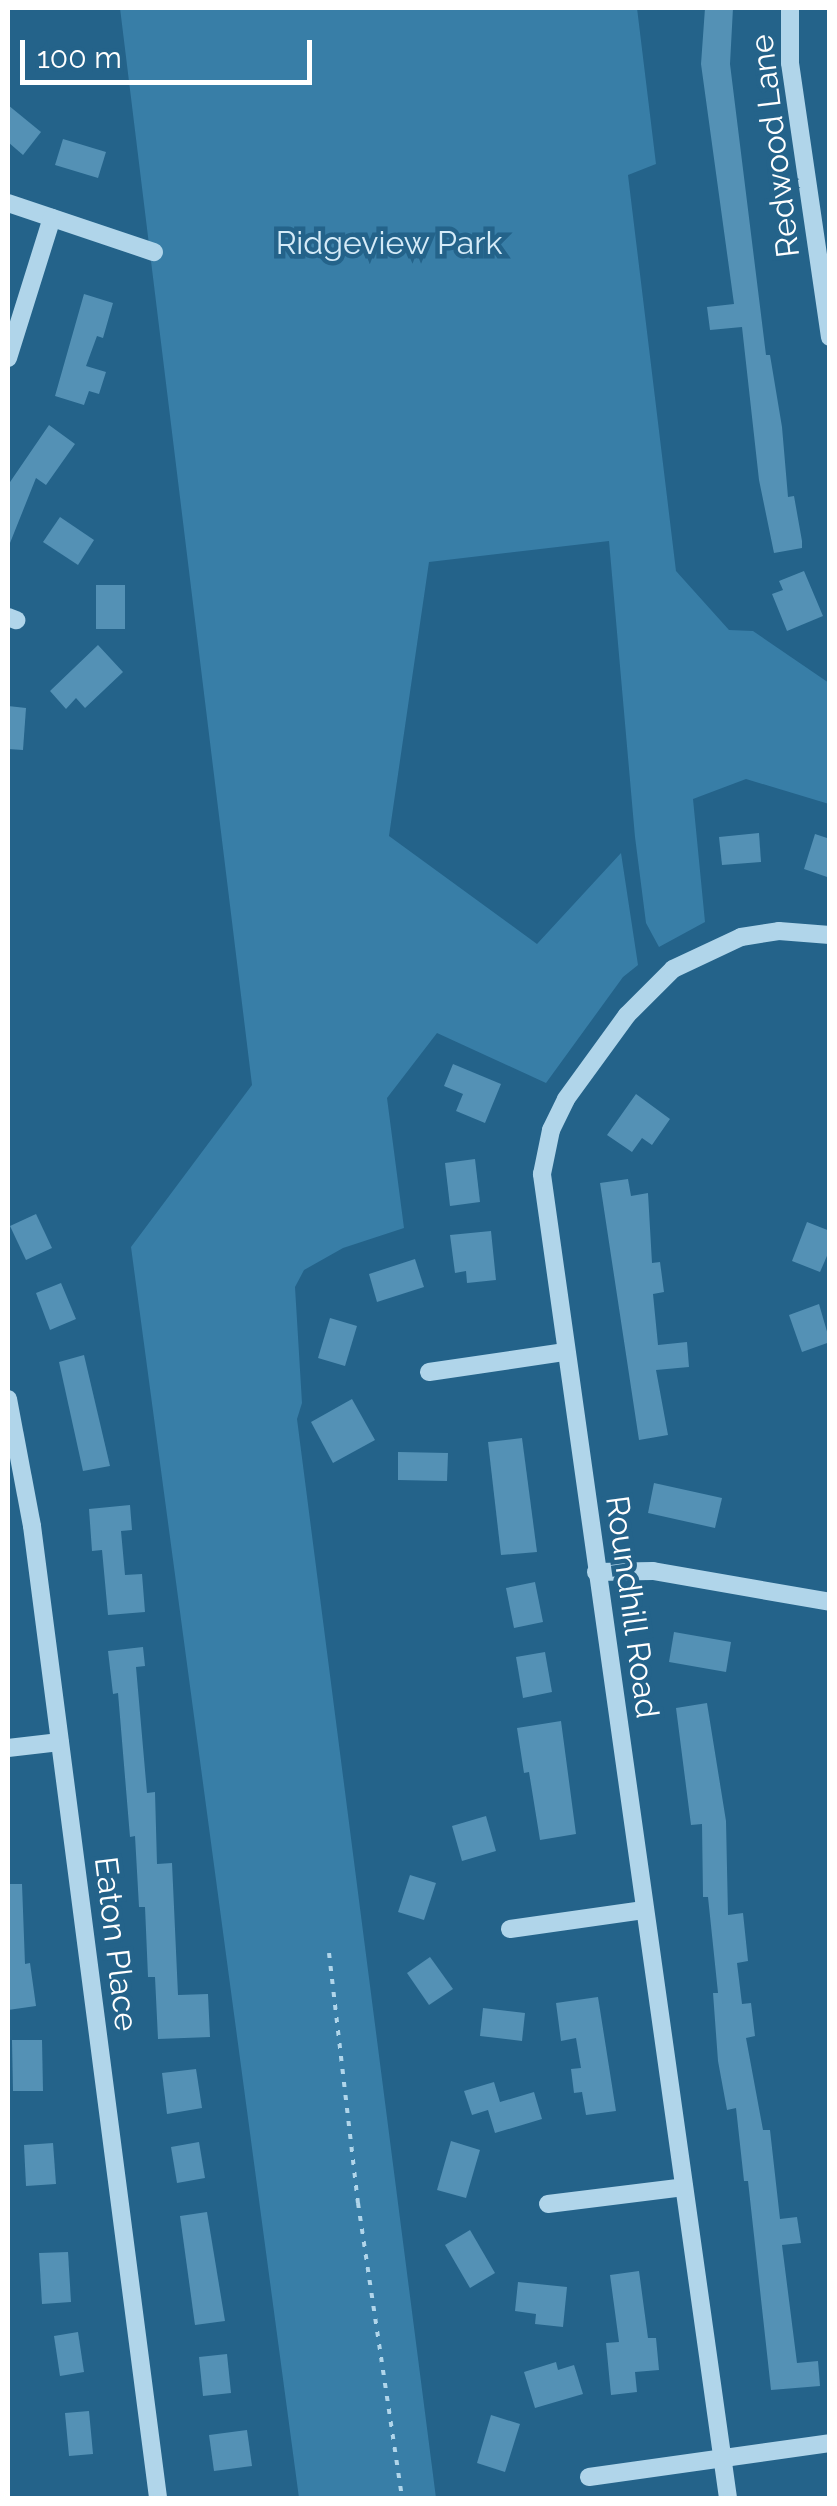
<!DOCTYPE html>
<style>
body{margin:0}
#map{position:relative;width:837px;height:2506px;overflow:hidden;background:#24638a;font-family:Raleway,sans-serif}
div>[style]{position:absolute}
.green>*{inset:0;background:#387ea7}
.building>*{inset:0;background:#5491b5}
.path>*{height:4px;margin-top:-2px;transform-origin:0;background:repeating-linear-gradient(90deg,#b0d5ea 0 5px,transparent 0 13px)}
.minor>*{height:18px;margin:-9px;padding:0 9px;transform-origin:9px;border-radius:9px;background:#b0d5ea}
span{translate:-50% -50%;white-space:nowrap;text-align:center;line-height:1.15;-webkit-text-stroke:9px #24638a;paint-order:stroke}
.street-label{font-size:32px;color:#fff}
.park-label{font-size:32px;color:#d5ebf8}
.frame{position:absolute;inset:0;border:10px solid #fff;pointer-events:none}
.scale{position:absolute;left:20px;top:40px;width:292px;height:45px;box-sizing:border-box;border:5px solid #fff;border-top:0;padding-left:12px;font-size:30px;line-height:35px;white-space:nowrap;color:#fff;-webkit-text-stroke:8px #24638a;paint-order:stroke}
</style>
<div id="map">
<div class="green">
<div style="clip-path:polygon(120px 8px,637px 8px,656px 164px,628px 175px,676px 571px,729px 630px,753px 631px,829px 683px,829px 804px,746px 779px,693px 799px,705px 922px,659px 947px,646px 923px,635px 837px,609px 541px,429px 562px,389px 836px,537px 944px,621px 853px,638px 965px,623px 977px,546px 1083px,437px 1033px,387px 1098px,404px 1228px,343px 1248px,304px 1270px,295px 1287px,302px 1403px,297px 1419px,436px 2498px,299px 2498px,131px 1247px,252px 1085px)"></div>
</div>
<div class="building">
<div style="clip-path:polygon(705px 8px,733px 8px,730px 64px,766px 355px,770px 355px,782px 427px,788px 497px,794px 496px,802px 541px,802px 548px,774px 553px,759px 480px,742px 327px,710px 330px,707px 307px,734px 304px,701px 64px)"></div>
<div style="clip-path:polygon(8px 105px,41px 132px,23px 155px,8px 142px)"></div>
<div style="clip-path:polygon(63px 139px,106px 152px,98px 178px,55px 165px)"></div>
<div style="clip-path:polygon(84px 294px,113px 303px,103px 338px,97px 336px,86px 366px,106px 372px,99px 394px,89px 391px,84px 405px,55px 396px)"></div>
<div style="clip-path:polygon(49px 425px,75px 444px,46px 485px,36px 478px,8px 548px,8px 485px)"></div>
<div style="clip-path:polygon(60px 517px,94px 540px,78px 565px,43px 542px)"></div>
<div style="clip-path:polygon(804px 571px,823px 616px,787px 631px,772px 594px,783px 590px,779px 581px)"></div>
<div style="clip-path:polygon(96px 585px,125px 585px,125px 629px,96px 629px)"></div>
<div style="clip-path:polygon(98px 645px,123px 672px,85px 708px,76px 698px,66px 709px,50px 691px)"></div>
<div style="clip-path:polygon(8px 706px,26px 708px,23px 750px,8px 749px)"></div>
<div style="clip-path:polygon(759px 833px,761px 862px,722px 865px,719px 837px)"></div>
<div style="clip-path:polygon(815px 834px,830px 839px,830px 878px,804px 869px)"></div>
<div style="clip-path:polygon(453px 1064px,501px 1084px,485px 1123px,456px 1111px,463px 1094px,444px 1086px)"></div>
<div style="clip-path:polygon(636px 1094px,670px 1119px,652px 1145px,642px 1138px,632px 1152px,607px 1135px)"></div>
<div style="clip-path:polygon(475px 1159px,480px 1202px,450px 1206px,445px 1163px)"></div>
<div style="clip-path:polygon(628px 1179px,631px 1196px,648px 1193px,652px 1263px,660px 1262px,664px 1292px,653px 1294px,658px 1345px,687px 1342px,689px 1367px,656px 1370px,668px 1435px,639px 1440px,600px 1183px)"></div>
<div style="clip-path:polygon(36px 1214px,52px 1248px,26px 1260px,10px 1226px)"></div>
<div style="clip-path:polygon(807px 1222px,830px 1231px,830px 1249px,820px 1272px,792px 1261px)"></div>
<div style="clip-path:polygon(491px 1231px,496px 1280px,467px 1283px,466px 1271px,455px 1273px,450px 1235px)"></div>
<div style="clip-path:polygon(415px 1259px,424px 1287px,377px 1302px,369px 1274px)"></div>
<div style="clip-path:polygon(61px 1283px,76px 1319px,50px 1330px,36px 1293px)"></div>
<div style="clip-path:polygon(819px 1304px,830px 1342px,802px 1352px,789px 1315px)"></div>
<div style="clip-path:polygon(330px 1318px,357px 1326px,345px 1366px,318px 1358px)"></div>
<div style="clip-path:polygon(84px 1355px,110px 1466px,83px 1471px,59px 1362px)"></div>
<div style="clip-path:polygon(352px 1399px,375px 1440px,333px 1463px,311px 1422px)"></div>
<div style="clip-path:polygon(522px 1438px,537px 1552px,501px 1555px,488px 1442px)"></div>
<div style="clip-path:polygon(398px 1452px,448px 1453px,447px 1481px,398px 1480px)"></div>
<div style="clip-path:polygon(654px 1483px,722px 1498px,715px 1528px,648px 1513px)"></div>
<div style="clip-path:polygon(130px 1505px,132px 1530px,121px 1531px,125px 1575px,142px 1574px,145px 1612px,108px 1615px,102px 1550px,92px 1551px,89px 1509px)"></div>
<div style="clip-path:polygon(535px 1582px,543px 1622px,514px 1628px,506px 1588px)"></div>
<div style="clip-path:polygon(674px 1632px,731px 1642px,726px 1672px,669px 1662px)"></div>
<div style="clip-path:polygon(143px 1647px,145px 1666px,136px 1667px,147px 1793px,155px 1792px,157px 1864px,172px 1863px,178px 1995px,208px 1994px,210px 2037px,158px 2039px,155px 1977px,148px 1977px,145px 1907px,139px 1907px,135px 1836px,130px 1837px,118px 1693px,113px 1694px,108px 1651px)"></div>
<div style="clip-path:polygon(545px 1652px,552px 1692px,523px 1698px,516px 1657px)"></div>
<div style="clip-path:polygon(707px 1703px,726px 1821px,728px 1915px,743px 1913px,748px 1961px,737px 1963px,742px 2004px,751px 2003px,755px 2036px,746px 2038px,763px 2130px,770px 2130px,780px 2219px,797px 2217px,801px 2243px,782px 2245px,797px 2363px,818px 2361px,820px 2386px,771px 2390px,748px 2181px,744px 2181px,736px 2108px,727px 2110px,718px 2061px,713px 1993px,718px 1993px,708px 1897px,703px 1897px,702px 1824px,691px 1825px,676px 1708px)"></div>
<div style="clip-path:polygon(561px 1721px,576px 1834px,540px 1840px,529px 1772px,524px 1773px,517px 1728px)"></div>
<div style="clip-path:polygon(486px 1816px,496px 1851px,462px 1861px,452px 1826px)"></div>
<div style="clip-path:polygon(410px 1875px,436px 1883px,424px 1920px,398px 1912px)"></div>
<div style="clip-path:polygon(8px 1884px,22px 1884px,25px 1964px,30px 1963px,36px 2006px,8px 2010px)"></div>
<div style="clip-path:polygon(430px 1957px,453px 1989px,429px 2005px,407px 1973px)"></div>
<div style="clip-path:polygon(598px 1997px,616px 2111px,586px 2115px,582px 2092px,574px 2093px,571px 2069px,581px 2068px,576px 2038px,561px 2041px,556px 2003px)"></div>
<div style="clip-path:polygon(483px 2008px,525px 2013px,522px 2041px,480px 2036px)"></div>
<div style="clip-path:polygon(12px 2040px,42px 2040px,43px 2091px,13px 2091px)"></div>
<div style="clip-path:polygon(196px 2069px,202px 2108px,167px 2114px,162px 2073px)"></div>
<div style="clip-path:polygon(494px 2082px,500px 2102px,534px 2092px,542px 2119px,495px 2133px,488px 2110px,472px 2115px,464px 2091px)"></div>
<div style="clip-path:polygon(451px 2141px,480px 2150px,466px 2198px,437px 2190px)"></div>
<div style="clip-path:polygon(199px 2142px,205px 2178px,177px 2183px,171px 2147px)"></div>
<div style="clip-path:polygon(53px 2143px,56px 2184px,26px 2186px,24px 2145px)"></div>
<div style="clip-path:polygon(207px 2212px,225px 2321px,195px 2325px,180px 2216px)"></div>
<div style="clip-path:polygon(470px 2230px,495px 2273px,470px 2288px,445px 2245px)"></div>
<div style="clip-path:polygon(68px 2252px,71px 2302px,42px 2304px,39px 2253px)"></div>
<div style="clip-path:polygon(639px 2271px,648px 2338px,656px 2338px,659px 2370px,635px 2372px,637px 2392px,611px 2395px,606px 2343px,619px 2342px,610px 2275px)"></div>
<div style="clip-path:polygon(518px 2282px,567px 2287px,563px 2327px,535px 2324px,536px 2314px,515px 2311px)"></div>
<div style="clip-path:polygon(78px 2332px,84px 2372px,60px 2376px,54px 2336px)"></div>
<div style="clip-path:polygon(227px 2354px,231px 2393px,203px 2396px,199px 2357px)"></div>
<div style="clip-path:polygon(556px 2362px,558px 2370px,574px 2365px,583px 2394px,535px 2408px,524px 2372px)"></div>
<div style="clip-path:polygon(89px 2411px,93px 2454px,69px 2456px,65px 2413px)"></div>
<div style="clip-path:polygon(491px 2415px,520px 2424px,505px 2472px,477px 2463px)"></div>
<div style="clip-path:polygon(247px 2430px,252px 2466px,214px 2471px,209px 2435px)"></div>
</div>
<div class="path">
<div style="left:329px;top:1953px;width:252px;rotate:83.4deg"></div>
<div style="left:358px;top:2203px;width:298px;rotate:81.5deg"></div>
</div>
<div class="minor">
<div style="left:790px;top:8px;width:55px;rotate:90deg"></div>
<div style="left:790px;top:63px;width:277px;rotate:81.7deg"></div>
<div style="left:8px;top:203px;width:154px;rotate:18.6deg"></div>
<div style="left:8px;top:358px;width:147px;rotate:-72.6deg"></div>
<div style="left:8px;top:617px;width:9px;rotate:21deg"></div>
<div style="left:429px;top:1372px;width:136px;rotate:-8.4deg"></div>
<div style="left:8px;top:1399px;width:129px;rotate:79.3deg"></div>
<div style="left:32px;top:1526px;width:980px;rotate:82.61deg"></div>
<div style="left:596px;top:1572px;width:57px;rotate:-1deg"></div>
<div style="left:653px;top:1571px;width:180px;rotate:9.9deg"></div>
<div style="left:8px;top:1748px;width:52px;rotate:-6.6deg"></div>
<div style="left:510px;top:1929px;width:135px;rotate:-8.1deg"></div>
<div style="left:548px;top:2204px;width:137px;rotate:-7.1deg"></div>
<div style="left:589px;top:2477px;width:243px;rotate:-8deg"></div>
<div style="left:728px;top:2498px;width:1337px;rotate:-98deg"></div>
<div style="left:542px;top:1174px;width:45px;rotate:-78.4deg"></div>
<div style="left:551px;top:1130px;width:34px;rotate:-64deg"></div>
<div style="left:566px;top:1099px;width:104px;rotate:-54deg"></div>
<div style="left:627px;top:1015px;width:65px;rotate:-45deg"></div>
<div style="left:673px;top:969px;width:75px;rotate:-25.2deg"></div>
<div style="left:741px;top:937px;width:38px;rotate:-9deg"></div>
<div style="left:779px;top:931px;width:51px;rotate:4.5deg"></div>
</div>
<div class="street-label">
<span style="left:775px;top:146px;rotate:-97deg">Redwood Lane</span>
<span style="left:632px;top:1607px;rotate:82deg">Roundhill Road</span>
<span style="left:116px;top:1944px;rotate:83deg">Eaton Place</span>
</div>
<div class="park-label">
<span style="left:389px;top:243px">Ridgeview Park</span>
</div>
<div class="frame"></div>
<div class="scale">100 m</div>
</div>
